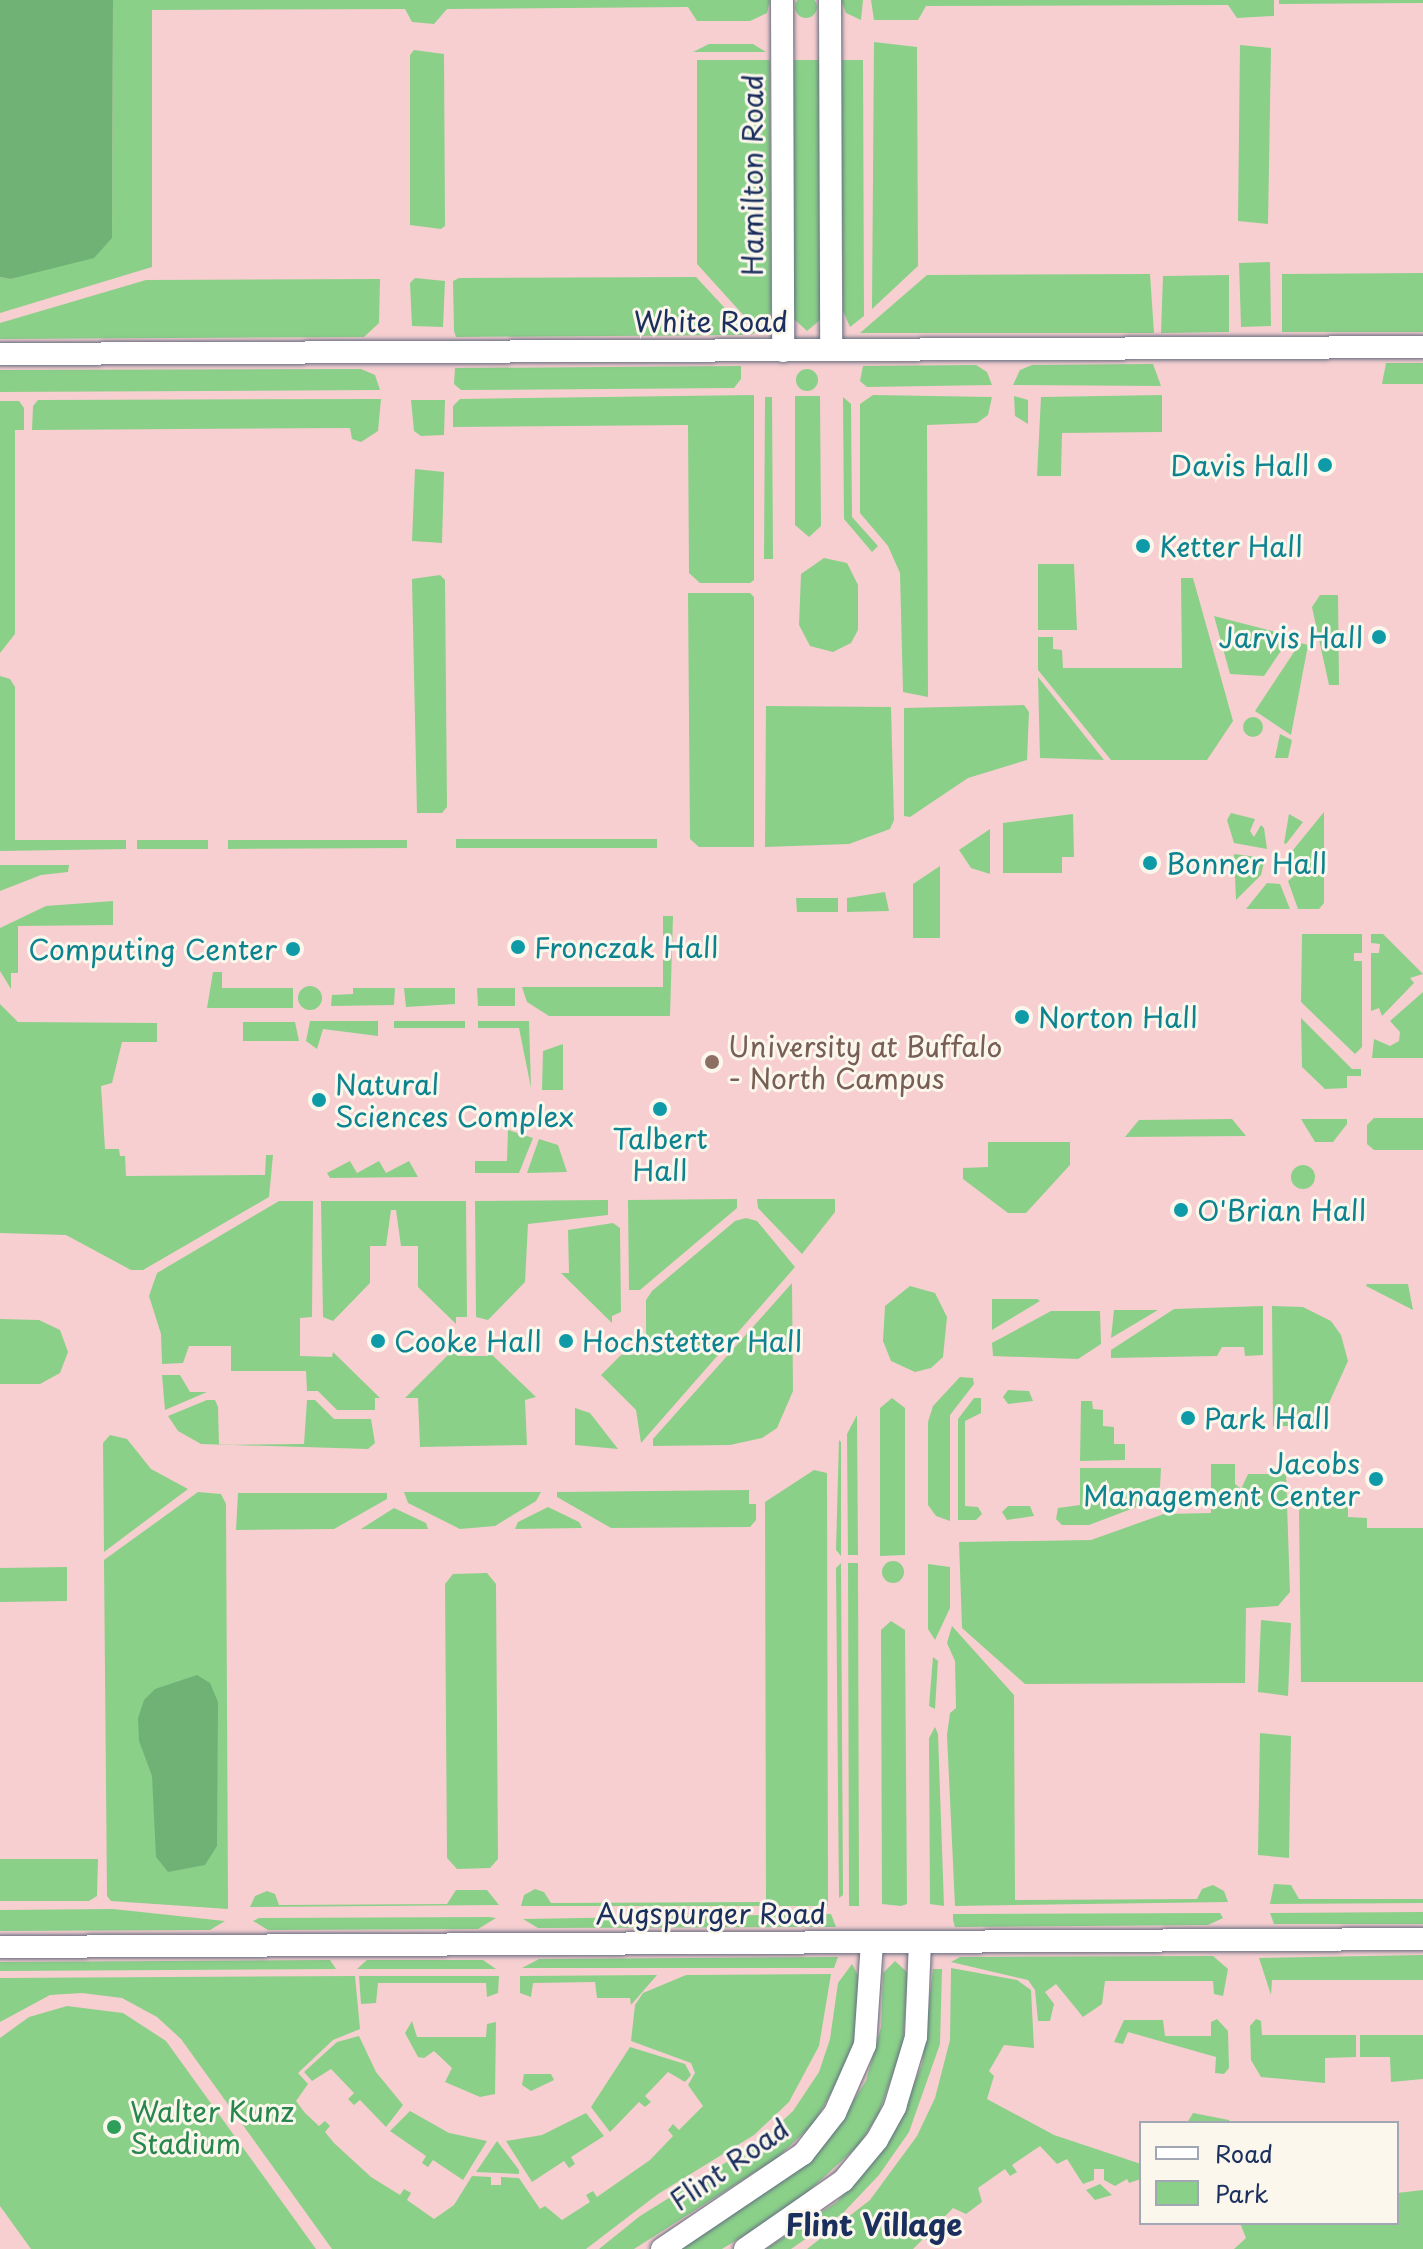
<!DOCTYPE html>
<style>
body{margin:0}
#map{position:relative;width:1423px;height:2249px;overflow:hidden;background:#e9e1be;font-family:"Playpen Sans",sans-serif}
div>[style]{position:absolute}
.built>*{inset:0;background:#f7cfd0}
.green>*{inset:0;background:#8bd089}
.round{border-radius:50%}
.forest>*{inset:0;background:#70b275}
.roads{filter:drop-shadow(0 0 2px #636d80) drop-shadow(0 0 2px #636d80)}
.minor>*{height:22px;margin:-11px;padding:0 11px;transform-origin:11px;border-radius:11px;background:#fff}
.dots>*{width:22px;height:22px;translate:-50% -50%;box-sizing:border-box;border:4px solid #fbf7ec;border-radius:50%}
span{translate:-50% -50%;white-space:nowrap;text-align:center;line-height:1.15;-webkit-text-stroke:6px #fbf7ec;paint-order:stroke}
.street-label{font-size:28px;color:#1b2f5e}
.culture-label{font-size:28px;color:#0d838f}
.right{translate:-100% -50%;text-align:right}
.left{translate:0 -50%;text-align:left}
.education-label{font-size:28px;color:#785e54}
.leisure-label{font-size:28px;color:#27864d}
.neighbourhood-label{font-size:30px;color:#1b2f5e;font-weight:700}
.legend{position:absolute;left:1139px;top:2121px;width:260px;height:104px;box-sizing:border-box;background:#fbf7ec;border:2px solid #a1a7b3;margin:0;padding:10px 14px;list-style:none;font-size:24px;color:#1b2f5e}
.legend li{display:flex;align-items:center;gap:16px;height:40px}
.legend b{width:40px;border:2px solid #a1a7b3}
</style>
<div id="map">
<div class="built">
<div style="clip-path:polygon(evenodd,0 0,1423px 0,1423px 2249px,0 2249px,0 0,1141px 2123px,1397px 2123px,1397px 2223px,1141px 2223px,1141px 2123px)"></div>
</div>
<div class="green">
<div class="round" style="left:795px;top:-4px;width:22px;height:22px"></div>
<div style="clip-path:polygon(113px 0,770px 0,767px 13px,750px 21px,697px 21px,688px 7px,447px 9px,434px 24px,412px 22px,405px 9px,152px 10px,152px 267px,0 313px,0 277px,10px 279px,112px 238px)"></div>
<div style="clip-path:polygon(841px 0,863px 0,861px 20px,846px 13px)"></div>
<div style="clip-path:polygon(871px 0,1274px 0,1274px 16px,1237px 18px,1228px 5px,926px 6px,918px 20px,874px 20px)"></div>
<div style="clip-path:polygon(1279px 0,1423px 0,1423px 3px,1279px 4px)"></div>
<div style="clip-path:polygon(874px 42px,917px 47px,918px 266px,872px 309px)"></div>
<div style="clip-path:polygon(709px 44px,753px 44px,766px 52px,693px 52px)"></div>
<div style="clip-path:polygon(1240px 45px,1271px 48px,1268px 224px,1238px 221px)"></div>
<div style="clip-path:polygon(414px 50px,444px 54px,445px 226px,441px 229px,410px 225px,410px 55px)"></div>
<div style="clip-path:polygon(697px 60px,770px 60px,771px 312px,767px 324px,751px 335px,746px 318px,697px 264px)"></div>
<div style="clip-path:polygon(793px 60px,819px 60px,820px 320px,807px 331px,794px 319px)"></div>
<div style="clip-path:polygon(841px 60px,863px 60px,864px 316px,850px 327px,843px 311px)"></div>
<div style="clip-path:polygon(1270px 262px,1271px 326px,1241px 327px,1239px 263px)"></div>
<div style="clip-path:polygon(1423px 273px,1423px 332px,1282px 332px,1282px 274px)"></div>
<div style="clip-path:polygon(1150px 274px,1154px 333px,860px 333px,927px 275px)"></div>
<div style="clip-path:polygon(1229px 275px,1229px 332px,1161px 333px,1163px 276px)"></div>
<div style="clip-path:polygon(696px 277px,735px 319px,743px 335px,456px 337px,454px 331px,453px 281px,459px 278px)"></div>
<div style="clip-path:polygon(415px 278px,445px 281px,443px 327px,412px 326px,410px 283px)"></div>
<div style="clip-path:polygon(380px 279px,379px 323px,364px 337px,0 339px,0 323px,146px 280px)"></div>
<div style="clip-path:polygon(1386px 363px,1423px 363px,1423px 384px,1382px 384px)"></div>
<div style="clip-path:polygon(1153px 364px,1161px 386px,1013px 385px,1020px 370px,1032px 365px)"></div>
<div style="clip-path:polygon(976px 365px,987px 372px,992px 385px,867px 387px,860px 381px,863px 366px)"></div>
<div style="clip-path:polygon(741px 366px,741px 379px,734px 388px,461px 390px,454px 384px,455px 368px)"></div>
<div style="clip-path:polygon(361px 369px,375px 375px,380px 390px,0 392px,0 370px)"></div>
<div class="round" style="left:796px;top:369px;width:22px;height:22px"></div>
<div style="clip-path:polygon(754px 395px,754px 580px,750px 583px,700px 583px,689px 573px,688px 425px,453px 427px,453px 406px,460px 399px)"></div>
<div style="clip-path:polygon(873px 395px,992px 397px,988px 415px,977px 423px,927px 425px,928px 697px,903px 692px,900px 573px,888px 546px,860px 513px,860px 404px)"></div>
<div style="clip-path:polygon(1162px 395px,1162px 432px,1062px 433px,1061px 476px,1037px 476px,1041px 397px)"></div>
<div style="clip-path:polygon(795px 396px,820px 396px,821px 526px,809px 537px,795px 525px)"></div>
<div style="clip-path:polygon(1014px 396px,1028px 400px,1028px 424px,1015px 416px)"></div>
<div style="clip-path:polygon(765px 397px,772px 397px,773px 559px,764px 559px)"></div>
<div style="clip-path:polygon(843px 397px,851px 404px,852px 517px,878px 546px,872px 552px,844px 519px)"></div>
<div style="clip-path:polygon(381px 399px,378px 431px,361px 442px,352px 439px,350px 428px,32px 430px,33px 406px,38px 400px)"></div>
<div style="clip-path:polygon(411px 400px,445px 400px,444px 435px,421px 436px,414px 431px)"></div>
<div style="clip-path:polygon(0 401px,19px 401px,24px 408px,24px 430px,15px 430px,15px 634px,0 653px)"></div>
<div style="clip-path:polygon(415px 469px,444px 472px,442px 543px,412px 541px)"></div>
<div style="clip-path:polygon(824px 558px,847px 563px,858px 585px,858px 630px,851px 643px,833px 652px,810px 646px,799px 625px,801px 574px)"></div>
<div style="clip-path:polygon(1038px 564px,1074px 564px,1077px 630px,1038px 630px)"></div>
<div style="clip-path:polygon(440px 575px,445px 580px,447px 807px,442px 813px,417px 813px,412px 579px)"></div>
<div style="clip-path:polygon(1181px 578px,1193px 578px,1233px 721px,1207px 760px,1111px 760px,1038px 670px,1038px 637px,1053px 637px,1053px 649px,1062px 650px,1063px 668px,1182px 668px)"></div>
<div style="clip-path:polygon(688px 593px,750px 593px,754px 597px,754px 847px,699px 847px,690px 839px)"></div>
<div style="clip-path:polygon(1320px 595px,1338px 595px,1339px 685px,1329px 685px,1312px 607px)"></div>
<div style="clip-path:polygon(1214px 616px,1291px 636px,1264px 676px,1230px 674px)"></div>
<div style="clip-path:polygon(1300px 643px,1308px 645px,1291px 735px,1255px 711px)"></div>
<div style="clip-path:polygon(0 676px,10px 679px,15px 687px,15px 840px,126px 840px,126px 849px,0 851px)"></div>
<div style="clip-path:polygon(1038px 677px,1104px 760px,1040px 758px)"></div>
<div style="clip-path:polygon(1024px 705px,1029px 712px,1027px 760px,968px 778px,910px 817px,904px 816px,904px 708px)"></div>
<div style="clip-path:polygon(766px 706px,891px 707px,894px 820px,890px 829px,849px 844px,765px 847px)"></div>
<div class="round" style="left:1243px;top:717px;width:20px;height:20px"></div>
<div style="clip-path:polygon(1280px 734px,1292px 740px,1288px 758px,1275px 758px)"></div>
<div style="clip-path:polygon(1324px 812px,1324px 903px,1319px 909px,1298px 909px,1288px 881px,1304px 868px,1289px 855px)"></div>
<div style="clip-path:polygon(1231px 813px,1255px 819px,1250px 831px,1254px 837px,1261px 825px,1264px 828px,1267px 849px,1234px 843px,1227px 820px)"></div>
<div style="clip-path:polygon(1073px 814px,1074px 857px,1062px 857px,1062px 873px,1003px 873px,1003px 823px)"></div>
<div style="clip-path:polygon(1289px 814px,1303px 822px,1286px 844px,1284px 843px)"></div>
<div style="clip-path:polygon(990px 829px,990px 874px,971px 868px,959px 850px)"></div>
<div style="clip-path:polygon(456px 839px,657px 839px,657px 848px,456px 848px)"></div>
<div style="clip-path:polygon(137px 840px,208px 840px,208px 849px,137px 849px)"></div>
<div style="clip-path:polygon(228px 840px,407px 840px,407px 848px,228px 849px)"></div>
<div style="clip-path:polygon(1234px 854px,1265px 858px,1261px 875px,1236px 900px)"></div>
<div style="clip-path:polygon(0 865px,69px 865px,68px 872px,41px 875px,0 891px)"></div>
<div style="clip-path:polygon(940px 866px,940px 938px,913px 938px,913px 884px)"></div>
<div style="clip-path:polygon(1267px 883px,1280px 884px,1290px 909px,1246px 909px)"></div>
<div style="clip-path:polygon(885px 892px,889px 911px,847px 912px,847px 898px)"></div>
<div style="clip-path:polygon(796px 898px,838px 898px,838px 912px,797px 912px)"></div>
<div style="clip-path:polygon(113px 901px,113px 925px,18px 926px,18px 973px,11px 973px,11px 989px,0 971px,0 928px,46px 906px)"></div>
<div style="clip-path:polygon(663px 916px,673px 916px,670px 1016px,549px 1016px,527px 1002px,522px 987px,663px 987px)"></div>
<div style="clip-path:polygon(1302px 934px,1362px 934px,1362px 953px,1354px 953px,1354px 961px,1362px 961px,1362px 1047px,1355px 1054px,1301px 1002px)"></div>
<div style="clip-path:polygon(1371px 934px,1383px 934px,1423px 974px,1410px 978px,1414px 983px,1382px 1016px,1379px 1008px,1371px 1011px,1371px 953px,1379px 953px,1380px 944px,1371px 943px)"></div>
<div style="clip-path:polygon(213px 972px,222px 972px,222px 988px,293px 988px,293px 1008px,207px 1008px)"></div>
<div class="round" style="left:298px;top:986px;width:24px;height:24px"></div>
<div style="clip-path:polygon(353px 988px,395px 988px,394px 1005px,331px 1006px,332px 995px,353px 994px)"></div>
<div style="clip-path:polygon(404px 988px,455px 988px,455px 1004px,406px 1007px)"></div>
<div style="clip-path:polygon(477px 988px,515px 988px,515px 1006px,478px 1006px)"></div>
<div style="clip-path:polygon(1423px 992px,1423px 1058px,1372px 1058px,1374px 1039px,1390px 1046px,1399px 1041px,1400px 1032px,1390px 1021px)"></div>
<div style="clip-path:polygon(0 1004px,18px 1022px,157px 1023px,157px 1042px,122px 1042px,112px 1083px,101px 1086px,105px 1149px,119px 1149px,120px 1156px,125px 1156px,126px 1176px,265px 1175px,266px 1155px,273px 1155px,269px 1197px,143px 1270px,131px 1270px,66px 1235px,0 1233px)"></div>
<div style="clip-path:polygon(1301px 1018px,1352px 1069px,1361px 1069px,1361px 1076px,1347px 1076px,1347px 1088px,1325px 1089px,1302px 1067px)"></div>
<div style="clip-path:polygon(310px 1021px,378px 1021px,378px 1036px,323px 1029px,317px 1049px,306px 1041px)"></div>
<div style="clip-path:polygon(394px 1021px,465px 1021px,465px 1028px,394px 1028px)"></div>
<div style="clip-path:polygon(478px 1021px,529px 1021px,531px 1088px,519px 1028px,478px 1028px)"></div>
<div style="clip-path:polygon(243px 1022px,295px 1022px,299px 1041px,243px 1041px)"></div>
<div style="clip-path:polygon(563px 1044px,563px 1090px,542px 1090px,543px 1051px)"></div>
<div style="clip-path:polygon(1374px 1118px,1423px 1118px,1423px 1150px,1374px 1150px,1367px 1144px,1367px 1125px)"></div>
<div style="clip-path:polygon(1232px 1119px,1246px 1136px,1125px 1137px,1139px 1120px)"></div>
<div style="clip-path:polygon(1301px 1119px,1347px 1119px,1347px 1124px,1333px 1142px,1315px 1142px)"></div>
<div style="clip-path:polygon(508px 1130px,533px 1138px,519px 1173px,475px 1173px,475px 1161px,507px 1161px)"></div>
<div style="clip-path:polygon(539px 1139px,558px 1145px,567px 1172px,527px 1173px)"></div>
<div style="clip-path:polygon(988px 1142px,1070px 1142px,1070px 1165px,1026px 1213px,1008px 1213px,963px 1179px,963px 1168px,988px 1167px)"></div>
<div style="clip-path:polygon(350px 1161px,357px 1173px,379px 1161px,386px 1173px,409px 1161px,418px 1177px,330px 1178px,327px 1173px)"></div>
<div class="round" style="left:1291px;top:1165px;width:24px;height:24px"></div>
<div style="clip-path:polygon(737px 1199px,737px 1208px,640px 1290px,629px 1290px,628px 1200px)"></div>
<div style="clip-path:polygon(757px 1199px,835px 1199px,835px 1212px,802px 1254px,758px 1208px)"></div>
<div style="clip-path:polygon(608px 1200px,608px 1215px,528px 1224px,525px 1282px,488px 1320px,476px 1317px,475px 1201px)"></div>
<div style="clip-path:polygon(279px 1201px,313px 1201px,312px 1317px,300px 1318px,300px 1356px,332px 1357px,333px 1352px,380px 1398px,375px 1398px,375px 1410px,337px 1410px,318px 1391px,307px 1391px,306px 1371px,231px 1371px,231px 1346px,189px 1346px,183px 1363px,162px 1364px,161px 1334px,149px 1296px,157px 1273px)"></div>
<div style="clip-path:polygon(321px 1201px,466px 1201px,467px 1317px,456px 1317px,456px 1324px,418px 1287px,418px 1246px,401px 1246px,396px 1210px,391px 1210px,386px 1246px,370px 1246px,370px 1283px,333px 1321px,323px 1317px)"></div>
<div style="clip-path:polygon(746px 1218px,757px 1221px,795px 1267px,641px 1443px,636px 1410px,601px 1375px,621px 1355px,646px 1354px,646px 1300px,652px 1291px,735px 1221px)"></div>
<div style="clip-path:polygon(613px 1223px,620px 1228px,621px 1312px,612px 1316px,612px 1323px,561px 1273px,569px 1273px,568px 1230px)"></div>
<div style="clip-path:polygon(792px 1283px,793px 1391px,777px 1428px,762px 1438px,730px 1445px,653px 1446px,653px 1439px)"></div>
<div style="clip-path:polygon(1408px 1284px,1413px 1310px,1366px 1286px,1367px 1284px)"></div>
<div style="clip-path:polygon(910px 1286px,935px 1293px,947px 1317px,943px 1357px,931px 1368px,915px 1372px,891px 1361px,883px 1341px,885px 1306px)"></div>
<div style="clip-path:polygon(992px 1299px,1037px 1299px,1040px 1301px,992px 1330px)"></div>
<div style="clip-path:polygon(1263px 1306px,1263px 1355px,1245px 1356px,1244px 1347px,1222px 1347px,1217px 1356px,1111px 1358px,1111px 1350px,1174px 1309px)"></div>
<div style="clip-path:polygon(1272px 1306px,1303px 1307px,1331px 1321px,1341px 1335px,1348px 1361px,1324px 1414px,1328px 1426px,1273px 1426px)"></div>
<div style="clip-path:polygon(1114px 1310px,1158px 1310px,1111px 1338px)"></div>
<div style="clip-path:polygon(1051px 1311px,1100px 1311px,1101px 1344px,1078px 1359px,993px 1356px,992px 1343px)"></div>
<div style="clip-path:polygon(0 1319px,39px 1320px,60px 1330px,68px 1352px,60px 1373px,40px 1384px,0 1384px)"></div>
<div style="clip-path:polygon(456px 1347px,457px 1356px,488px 1356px,488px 1351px,536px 1397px,525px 1400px,527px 1445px,420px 1447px,418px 1398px,405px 1398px)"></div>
<div style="clip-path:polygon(162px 1375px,180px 1375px,190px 1392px,207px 1392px,165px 1410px)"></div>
<div style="clip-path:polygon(960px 1377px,973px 1378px,974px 1384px,950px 1415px,950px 1521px,936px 1516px,928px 1505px,928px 1422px,933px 1406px)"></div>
<div style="clip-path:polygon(1008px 1390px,1029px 1391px,1033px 1401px,1008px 1404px,1003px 1397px)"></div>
<div style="clip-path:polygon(892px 1398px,905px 1408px,905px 1555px,880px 1556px,880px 1408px)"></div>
<div style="clip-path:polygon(974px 1398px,981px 1398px,981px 1413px,965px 1421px,965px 1506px,978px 1507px,982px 1514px,976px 1520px,958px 1520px,958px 1419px)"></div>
<div style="clip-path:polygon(207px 1400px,215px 1400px,218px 1407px,219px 1445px,304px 1444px,307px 1400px,315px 1400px,334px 1419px,371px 1419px,375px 1443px,368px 1449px,201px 1444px,178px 1431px,168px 1416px)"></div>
<div style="clip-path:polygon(1081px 1401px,1092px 1401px,1093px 1409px,1103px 1410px,1103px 1426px,1114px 1427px,1114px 1444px,1125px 1444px,1125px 1460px,1080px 1461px)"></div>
<div style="clip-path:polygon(575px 1408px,590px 1413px,618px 1449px,575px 1445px)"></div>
<div style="clip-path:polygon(857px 1415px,858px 1555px,848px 1555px,847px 1434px)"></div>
<div style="clip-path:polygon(110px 1435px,127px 1439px,151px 1469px,188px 1489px,104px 1552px,103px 1443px)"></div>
<div style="clip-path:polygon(839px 1440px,841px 1442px,841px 1556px,836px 1550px)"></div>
<div style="clip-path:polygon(1211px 1464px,1235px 1464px,1235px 1484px,1241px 1489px,1248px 1474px,1286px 1474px,1290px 1592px,1278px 1606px,1246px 1608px,1245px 1683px,1025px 1684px,962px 1628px,959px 1542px,1091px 1540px,1164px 1514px,1211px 1513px)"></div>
<div style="clip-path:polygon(1080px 1468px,1161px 1468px,1160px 1487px,1147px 1503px,1089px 1525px,1062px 1525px,1056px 1519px,1058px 1508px,1080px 1505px)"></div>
<div style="clip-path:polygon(814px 1470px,827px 1473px,828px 1906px,521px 1906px,524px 1895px,535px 1889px,544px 1892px,551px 1903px,766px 1902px,765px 1502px)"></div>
<div style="clip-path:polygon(749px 1490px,749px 1504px,756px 1504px,756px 1520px,750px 1527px,611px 1528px,557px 1497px,557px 1492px)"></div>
<div style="clip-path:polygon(198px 1492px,221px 1494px,226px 1504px,228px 1909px,111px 1901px,107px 1896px,104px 1560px)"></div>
<div style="clip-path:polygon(404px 1492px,541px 1492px,536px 1501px,495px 1526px,460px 1529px,408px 1503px)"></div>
<div style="clip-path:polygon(238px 1493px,387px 1493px,387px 1499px,334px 1529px,236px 1530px)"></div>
<div style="clip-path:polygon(1008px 1506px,1030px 1506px,1034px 1516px,1007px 1520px,1002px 1512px)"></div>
<div style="clip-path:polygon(1299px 1506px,1348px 1506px,1348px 1517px,1367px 1518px,1367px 1528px,1423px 1528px,1423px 1682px,1301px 1682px)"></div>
<div style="clip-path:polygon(548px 1507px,579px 1522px,582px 1528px,515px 1529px,518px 1522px)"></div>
<div style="clip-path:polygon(394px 1508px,426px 1523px,428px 1529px,361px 1529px)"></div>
<div class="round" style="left:882px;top:1561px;width:22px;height:22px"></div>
<div style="clip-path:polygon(841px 1563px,843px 1895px,839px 1898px,836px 1568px)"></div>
<div style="clip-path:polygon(848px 1563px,858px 1563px,859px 1906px,849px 1906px)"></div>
<div style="clip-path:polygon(928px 1564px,950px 1567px,950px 1608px,935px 1640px,928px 1629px)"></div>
<div style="clip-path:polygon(67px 1567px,67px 1601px,0 1602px,0 1568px)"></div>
<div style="clip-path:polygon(487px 1573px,496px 1584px,498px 1859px,490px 1868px,457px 1869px,447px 1858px,445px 1584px,453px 1574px)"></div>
<div style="clip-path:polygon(1261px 1620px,1291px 1623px,1288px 1696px,1258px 1692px)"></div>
<div style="clip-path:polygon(891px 1621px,905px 1630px,907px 1904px,901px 1906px,882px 1904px,881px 1630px)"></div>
<div style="clip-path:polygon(952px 1626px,1014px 1695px,1015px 1900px,1197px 1899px,1202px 1889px,1213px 1885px,1224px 1891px,1228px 1902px,955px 1906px,947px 1735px,950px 1713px,956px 1708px,955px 1661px,947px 1643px)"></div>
<div style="clip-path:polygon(933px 1657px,938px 1661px,935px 1709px,929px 1706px)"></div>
<div style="clip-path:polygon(935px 1727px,938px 1734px,944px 1906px,930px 1904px,929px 1738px)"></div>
<div style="clip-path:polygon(1260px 1733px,1291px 1736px,1289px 1858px,1258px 1855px)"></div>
<div style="clip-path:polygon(0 1859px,98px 1859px,97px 1896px,89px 1901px,0 1901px)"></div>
<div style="clip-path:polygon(1274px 1884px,1291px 1885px,1299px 1899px,1423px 1899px,1423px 1903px,1270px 1904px)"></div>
<div style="clip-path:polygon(456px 1890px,487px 1890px,499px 1905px,250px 1907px,255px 1896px,267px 1891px,275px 1894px,279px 1905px,447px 1904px)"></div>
<div style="clip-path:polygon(113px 1909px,225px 1921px,210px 1930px,0 1931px,0 1910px)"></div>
<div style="clip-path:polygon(1423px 1912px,1423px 1924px,1274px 1924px,1270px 1913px)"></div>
<div style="clip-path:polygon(1220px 1913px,1223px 1918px,1208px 1925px,955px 1927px,953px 1920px,953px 1914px)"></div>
<div style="clip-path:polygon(831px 1914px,836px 1927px,538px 1928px,523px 1919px)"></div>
<div style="clip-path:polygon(259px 1918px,489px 1917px,496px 1918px,478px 1929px,268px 1930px,253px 1921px)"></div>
<div style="clip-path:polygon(1423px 1955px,1423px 1980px,1272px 1980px,1271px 1995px,1259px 1958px)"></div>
<div style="clip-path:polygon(1213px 1956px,1228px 1969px,1223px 1996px,1214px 1994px,1213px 1981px,1105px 1981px,1102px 2004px,1083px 2017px,1056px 1984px,1045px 1992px,1054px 2004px,1050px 2021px,1038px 2021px,1035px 1990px,1028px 1980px,951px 1962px,960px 1957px)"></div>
<div style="clip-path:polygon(838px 1957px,834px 1968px,522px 1968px,539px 1959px)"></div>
<div style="clip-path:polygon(330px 1960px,336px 1969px,0 1971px,0 1962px)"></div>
<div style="clip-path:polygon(367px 1960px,483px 1960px,496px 1969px,357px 1969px)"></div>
<div style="clip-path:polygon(895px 1961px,908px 1973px,903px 2045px,879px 2113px,859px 2145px,792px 2206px,722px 2249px,674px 2249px,797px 2171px,828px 2140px,866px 2081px,881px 2027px,883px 1973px)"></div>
<div style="clip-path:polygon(852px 1964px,860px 1979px,855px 2037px,850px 2060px,814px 2123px,777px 2158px,634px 2249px,599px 2249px,640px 2216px,762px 2140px,793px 2111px,819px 2072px,830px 2039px,838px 1983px)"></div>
<div style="clip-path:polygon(951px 1968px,1017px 1980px,1031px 1990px,1034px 2048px,1004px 2045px,989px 2071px,994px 2076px,987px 2099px,1054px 2135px,1141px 2164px,1141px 2179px,1129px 2183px,1127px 2179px,1115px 2186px,1104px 2180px,1104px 2169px,1094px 2169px,1094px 2180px,1083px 2184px,1067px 2159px,1057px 2164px,1040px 2146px,1012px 2165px,1017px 2172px,1010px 2176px,1005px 2169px,978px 2188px,982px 2202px,966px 2214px,953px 2208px,930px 2232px,936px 2238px,930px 2243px,924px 2238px,913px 2249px,807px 2249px,870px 2200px,917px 2136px,935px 2098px,950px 2040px)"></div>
<div style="clip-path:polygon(933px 1969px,942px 1969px,940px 2044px,909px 2132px,879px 2175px,843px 2213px,791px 2249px,766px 2249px,837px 2202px,890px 2139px,922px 2065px)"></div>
<div style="clip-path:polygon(831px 1974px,819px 2046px,789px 2102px,754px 2135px,658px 2194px,586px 2249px,332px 2249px,181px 2039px,157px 2017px,122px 1998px,82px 1993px,50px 1995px,0 2022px,0 1978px,355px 1976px,360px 2029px,333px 2040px,298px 2073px,308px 2084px,296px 2101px,305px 2113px,319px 2126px,325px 2121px,330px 2126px,325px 2132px,334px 2143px,371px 2177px,400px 2195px,404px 2189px,411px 2193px,407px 2200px,434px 2219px,454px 2205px,472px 2176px,491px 2177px,491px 2185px,501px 2185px,501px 2177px,519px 2178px,540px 2209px,545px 2206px,562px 2220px,590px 2202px,586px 2195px,593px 2191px,597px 2197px,650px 2160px,673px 2136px,668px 2130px,673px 2124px,679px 2130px,703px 2106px,688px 2085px,695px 2073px,691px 2063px,631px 2041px,635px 2005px,643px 1993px,686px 1975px)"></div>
<div style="clip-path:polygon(657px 1975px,631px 2005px,630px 1998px,597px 1998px,595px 1982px,533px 1983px,531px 1997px,520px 1993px,520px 1976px)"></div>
<div style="clip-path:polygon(359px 1976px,499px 1976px,498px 1993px,487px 1997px,486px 1983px,378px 1983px,376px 2003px,361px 2004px)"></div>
<div style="clip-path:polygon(67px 2006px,123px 2013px,166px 2041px,316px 2249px,31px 2249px,0 2206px,0 2038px,29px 2017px)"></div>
<div style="clip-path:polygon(1217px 2019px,1228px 2031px,1229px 2068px,1224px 2074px,1215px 2073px,1216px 2057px,1128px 2032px,1123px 2044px,1114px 2042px,1124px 2020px,1163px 2020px,1165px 2036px,1211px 2036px,1211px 2022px)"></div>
<div style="clip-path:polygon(1256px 2019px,1261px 2021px,1262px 2035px,1356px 2035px,1356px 2057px,1325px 2058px,1325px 2083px,1261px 2077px,1251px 2060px,1250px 2026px)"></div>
<div style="clip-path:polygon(412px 2021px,417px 2037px,486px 2037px,487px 2024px,496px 2022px,495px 2094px,480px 2097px,445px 2082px,452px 2068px,434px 2051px,424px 2058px,418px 2057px,405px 2033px)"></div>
<div style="clip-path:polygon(1360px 2035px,1423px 2035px,1423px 2079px,1391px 2082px,1390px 2057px,1360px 2057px)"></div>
<div style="clip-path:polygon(359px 2036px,376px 2072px,403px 2105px,386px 2127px,360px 2100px,354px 2105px,348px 2099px,354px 2093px,331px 2069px,312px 2081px,304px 2072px,337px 2042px)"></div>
<div style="clip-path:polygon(630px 2047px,685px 2064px,691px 2075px,685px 2082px,668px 2072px,645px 2096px,651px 2102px,645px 2107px,639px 2102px,610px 2132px,591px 2107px)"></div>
<div style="clip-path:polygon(524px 2074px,551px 2074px,554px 2080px,531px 2091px,522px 2085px)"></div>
<div style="clip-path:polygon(410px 2111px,449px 2133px,487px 2141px,463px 2180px,433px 2160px,428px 2167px,422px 2163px,426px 2156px,390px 2131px)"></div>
<div style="clip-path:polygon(586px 2113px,604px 2136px,571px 2157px,575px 2164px,569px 2168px,564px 2161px,532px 2182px,506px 2141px,542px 2135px)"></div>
<div style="clip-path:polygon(1193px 2113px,1229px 2120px,1229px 2123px,1187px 2123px)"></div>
<div style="clip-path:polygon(497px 2141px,519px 2170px,519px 2174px,476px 2172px)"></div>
<div style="clip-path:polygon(1100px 2184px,1112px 2195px,1095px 2200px,1086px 2190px)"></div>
<div style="clip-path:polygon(1423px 2190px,1423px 2249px,1234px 2249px,1246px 2238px,1240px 2223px,1397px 2223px,1397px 2193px)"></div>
</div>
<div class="forest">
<div style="clip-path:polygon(0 0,113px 0,112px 238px,94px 258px,10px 279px,0 277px)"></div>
<div style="clip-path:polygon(197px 1675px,210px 1683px,218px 1702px,217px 1846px,205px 1865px,168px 1872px,156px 1857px,152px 1776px,139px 1741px,138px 1718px,144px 1700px,155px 1689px)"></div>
</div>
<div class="roads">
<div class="minor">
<div style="left:782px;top:0;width:351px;rotate:89.8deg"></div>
<div style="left:830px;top:0;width:350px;rotate:89.8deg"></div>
<div style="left:0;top:354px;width:1423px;rotate:-0.28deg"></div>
<div style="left:0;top:1947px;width:1423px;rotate:-0.32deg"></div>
<div style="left:662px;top:2249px;width:170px;rotate:-34deg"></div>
<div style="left:803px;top:2154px;width:52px;rotate:-52deg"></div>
<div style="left:835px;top:2113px;width:74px;rotate:-66.2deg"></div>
<div style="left:865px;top:2045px;width:102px;rotate:-86.1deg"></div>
<div style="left:745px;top:2249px;width:119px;rotate:-34.8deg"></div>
<div style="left:843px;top:2181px;width:53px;rotate:-50.3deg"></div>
<div style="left:877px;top:2140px;width:38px;rotate:-61deg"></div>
<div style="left:895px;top:2107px;width:73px;rotate:-73.3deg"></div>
<div style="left:916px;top:2037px;width:95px;rotate:-87.6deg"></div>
</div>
</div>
<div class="dots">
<div style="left:1325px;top:465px;background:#0f9aa8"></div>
<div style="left:1143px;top:546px;background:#0f9aa8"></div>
<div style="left:1379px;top:637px;background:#0f9aa8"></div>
<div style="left:1150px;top:863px;background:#0f9aa8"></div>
<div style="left:518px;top:947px;background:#0f9aa8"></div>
<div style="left:293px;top:949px;background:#0f9aa8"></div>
<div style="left:1022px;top:1017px;background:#0f9aa8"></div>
<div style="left:712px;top:1062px;background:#8d6e63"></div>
<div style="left:319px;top:1100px;background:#0f9aa8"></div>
<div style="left:660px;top:1109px;background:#0f9aa8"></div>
<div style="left:1181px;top:1210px;background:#0f9aa8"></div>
<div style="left:378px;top:1341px;background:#0f9aa8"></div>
<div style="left:566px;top:1341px;background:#0f9aa8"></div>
<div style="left:1188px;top:1418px;background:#0f9aa8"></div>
<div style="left:1376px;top:1479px;background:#0f9aa8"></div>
<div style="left:114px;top:2127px;background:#2e9e5b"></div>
</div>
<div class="street-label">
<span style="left:752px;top:175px;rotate:-90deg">Hamilton Road</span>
<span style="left:711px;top:321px">White Road</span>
<span style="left:711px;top:1913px">Augspurger Road</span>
<span style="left:729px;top:2164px;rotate:-35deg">Flint Road</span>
</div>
<div class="culture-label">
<span class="right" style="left:1309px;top:465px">Davis Hall</span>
<span class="left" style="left:1159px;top:546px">Ketter Hall</span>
<span class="right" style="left:1363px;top:637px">Jarvis Hall</span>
<span class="left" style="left:1166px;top:863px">Bonner Hall</span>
<span class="left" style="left:534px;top:947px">Fronczak Hall</span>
<span class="right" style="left:277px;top:949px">Computing Center</span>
<span class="left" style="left:1038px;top:1017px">Norton Hall</span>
<span class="left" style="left:335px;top:1100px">Natural<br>Sciences Complex</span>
<span style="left:660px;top:1154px">Talbert<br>Hall</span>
<span class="left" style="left:1197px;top:1210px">O'Brian Hall</span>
<span class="left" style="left:394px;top:1341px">Cooke Hall</span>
<span class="left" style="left:582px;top:1341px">Hochstetter Hall</span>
<span class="left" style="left:1204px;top:1418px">Park Hall</span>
<span class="right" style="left:1360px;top:1479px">Jacobs<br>Management Center</span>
</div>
<div class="education-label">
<span class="left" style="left:728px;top:1062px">University at Buffalo<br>- North Campus</span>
</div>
<div class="leisure-label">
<span class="left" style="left:130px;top:2127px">Walter Kunz<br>Stadium</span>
</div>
<div class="neighbourhood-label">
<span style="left:874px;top:2224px">Flint Village</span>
</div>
<ul class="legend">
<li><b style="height:10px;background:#fff"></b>Road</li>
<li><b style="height:22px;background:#8bd089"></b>Park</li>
</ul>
</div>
